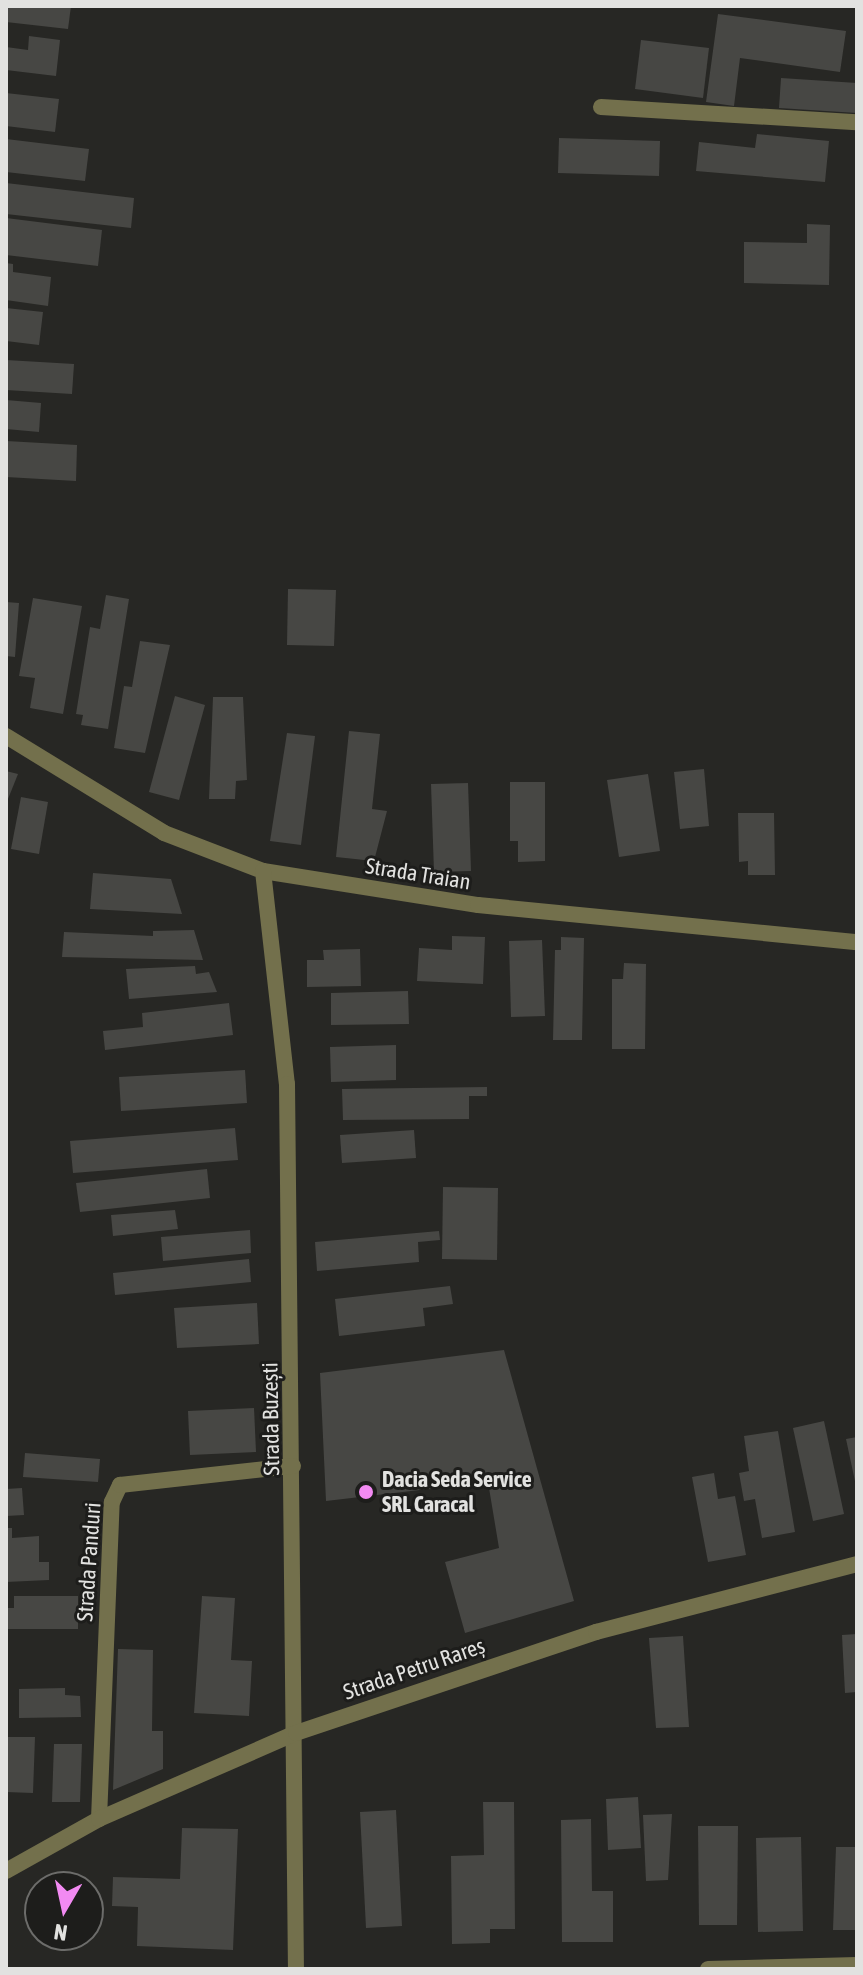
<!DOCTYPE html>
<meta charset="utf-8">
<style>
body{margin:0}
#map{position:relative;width:863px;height:1975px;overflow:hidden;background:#272724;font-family:"Asap Condensed",sans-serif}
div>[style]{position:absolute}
.building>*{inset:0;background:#474744}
.street>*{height:16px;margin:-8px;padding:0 8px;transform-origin:8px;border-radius:8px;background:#73704c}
.dots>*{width:22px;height:22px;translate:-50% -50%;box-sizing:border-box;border:4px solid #1d1d1b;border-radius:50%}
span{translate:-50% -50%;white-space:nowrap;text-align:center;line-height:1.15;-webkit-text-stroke:6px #1d1d1b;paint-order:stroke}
.street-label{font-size:22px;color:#e2e2e0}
.poi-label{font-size:22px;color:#e2e2e0;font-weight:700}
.left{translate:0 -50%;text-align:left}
.frame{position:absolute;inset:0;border:8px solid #e2e2e0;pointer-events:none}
.north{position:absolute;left:24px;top:1871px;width:80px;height:80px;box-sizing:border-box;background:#1d1d1b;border:2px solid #6c6c6a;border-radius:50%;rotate:189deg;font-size:22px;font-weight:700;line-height:32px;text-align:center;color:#e2e2e0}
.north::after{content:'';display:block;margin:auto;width:28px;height:36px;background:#f28af2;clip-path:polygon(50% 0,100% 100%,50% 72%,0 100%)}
</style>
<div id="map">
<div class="building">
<div style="clip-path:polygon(6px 6px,71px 6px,68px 29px,6px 22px)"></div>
<div style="clip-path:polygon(718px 14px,846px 31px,840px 72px,740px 58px,734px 106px,706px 102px)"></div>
<div style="clip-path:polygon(29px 36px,60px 40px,56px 76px,6px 70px,6px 47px,28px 50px)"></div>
<div style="clip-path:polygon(641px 40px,709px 48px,703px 98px,635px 89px)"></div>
<div style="clip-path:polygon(781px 78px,857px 83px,857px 113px,779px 108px)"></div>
<div style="clip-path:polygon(6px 93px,59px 99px,55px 132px,6px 126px)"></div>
<div style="clip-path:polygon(757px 134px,829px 141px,825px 182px,696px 171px,699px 142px,755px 148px)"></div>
<div style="clip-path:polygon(559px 138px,660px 141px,659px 176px,558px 173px)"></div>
<div style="clip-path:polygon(6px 139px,89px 149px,85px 181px,6px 172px)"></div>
<div style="clip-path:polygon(6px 183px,134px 198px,131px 228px,6px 214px)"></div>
<div style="clip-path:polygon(6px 218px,102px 230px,98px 266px,6px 255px)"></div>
<div style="clip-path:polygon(807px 224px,830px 225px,829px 285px,744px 283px,744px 242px,807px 243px)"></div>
<div style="clip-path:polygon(6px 263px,13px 264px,13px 272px,51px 277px,48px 306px,6px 300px)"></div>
<div style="clip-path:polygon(6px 308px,43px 312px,39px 345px,6px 341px)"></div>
<div style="clip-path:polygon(6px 360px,74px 364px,72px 394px,6px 390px)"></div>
<div style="clip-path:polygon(6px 400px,41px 403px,39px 432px,6px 429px)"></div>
<div style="clip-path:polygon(6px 441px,77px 445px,76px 481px,6px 477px)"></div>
<div style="clip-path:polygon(288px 589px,336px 590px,334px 646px,287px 645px)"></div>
<div style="clip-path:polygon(106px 595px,129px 599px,108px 729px,81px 725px,83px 715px,76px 714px,90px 627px,100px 629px)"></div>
<div style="clip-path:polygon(33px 598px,82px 606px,63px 714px,30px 708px,35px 678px,19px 676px)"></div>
<div style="clip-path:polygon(6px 602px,19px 603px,15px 657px,6px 656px)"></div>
<div style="clip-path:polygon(140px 641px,170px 645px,145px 753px,114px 748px,124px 686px,132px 687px)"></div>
<div style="clip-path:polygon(175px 696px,205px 705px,179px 800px,149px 792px)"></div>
<div style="clip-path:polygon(213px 697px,243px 697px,247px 780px,236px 781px,235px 799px,209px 799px)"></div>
<div style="clip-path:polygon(349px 731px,380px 734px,372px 809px,387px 811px,374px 861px,336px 857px)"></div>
<div style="clip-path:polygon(287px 733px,315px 736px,301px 845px,270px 841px)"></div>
<div style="clip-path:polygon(704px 769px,709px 826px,680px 829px,674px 772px)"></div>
<div style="clip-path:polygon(6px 771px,18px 774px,6px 804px)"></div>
<div style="clip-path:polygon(648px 774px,660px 851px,619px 857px,607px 780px)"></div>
<div style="clip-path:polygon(510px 782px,545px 782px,545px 861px,518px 862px,518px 841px,510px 841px)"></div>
<div style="clip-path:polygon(468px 783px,471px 871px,434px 872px,431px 784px)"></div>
<div style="clip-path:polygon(21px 797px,48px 802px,39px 854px,11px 849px)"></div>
<div style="clip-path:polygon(738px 813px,774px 813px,775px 875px,748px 875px,748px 861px,739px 862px)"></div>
<div style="clip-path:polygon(93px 873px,171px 879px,182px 914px,90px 909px)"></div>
<div style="clip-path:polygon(194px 930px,203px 960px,62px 957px,64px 932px,153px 936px,153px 931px)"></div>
<div style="clip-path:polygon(452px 936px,485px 937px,483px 984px,417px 981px,419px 948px,452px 950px)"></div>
<div style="clip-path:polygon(561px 937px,584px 938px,582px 1040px,553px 1040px,555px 950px,561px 950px)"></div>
<div style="clip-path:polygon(542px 940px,545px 1016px,511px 1017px,509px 941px)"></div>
<div style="clip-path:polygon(360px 949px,361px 986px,307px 987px,307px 960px,324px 960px,323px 950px)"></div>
<div style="clip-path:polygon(624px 963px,646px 964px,645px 1049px,612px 1049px,612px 979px,623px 979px)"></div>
<div style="clip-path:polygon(195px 966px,196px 974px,209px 972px,217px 992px,129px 999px,126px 969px)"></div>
<div style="clip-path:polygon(408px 991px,409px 1024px,331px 1025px,331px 993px)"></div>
<div style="clip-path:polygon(229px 1003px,233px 1035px,105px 1050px,103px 1031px,143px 1027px,142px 1013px)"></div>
<div style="clip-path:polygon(396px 1045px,396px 1080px,331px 1082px,330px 1047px)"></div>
<div style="clip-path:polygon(245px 1070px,247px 1103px,121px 1111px,119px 1077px)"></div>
<div style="clip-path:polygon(487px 1087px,487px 1096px,469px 1096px,469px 1119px,343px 1120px,342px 1089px)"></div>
<div style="clip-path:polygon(235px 1128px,238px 1160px,73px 1173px,70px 1141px)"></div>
<div style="clip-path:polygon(414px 1130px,416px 1158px,342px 1163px,340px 1135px)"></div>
<div style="clip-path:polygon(207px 1169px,210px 1198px,80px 1212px,76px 1183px)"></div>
<div style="clip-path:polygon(443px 1187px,498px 1188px,497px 1260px,442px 1259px)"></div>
<div style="clip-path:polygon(175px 1210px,178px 1229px,113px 1236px,111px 1215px)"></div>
<div style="clip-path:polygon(250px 1230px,251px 1253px,163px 1261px,161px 1237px)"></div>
<div style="clip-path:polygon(439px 1231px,440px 1240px,418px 1242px,419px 1262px,317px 1271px,315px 1242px)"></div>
<div style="clip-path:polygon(249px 1259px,251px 1282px,115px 1295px,113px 1273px)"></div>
<div style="clip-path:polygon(450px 1286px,453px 1304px,423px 1308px,425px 1326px,339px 1336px,335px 1299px)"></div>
<div style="clip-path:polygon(257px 1303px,259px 1344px,177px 1348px,174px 1308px)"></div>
<div style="clip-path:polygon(504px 1350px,574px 1601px,465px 1633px,445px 1562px,499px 1548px,488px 1482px,326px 1501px,320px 1373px)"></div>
<div style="clip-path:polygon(254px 1408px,256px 1452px,190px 1455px,188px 1411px)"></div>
<div style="clip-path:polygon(824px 1421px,844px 1514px,813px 1521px,793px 1428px)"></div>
<div style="clip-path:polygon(778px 1431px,795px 1532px,762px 1538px,755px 1499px,744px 1501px,739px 1473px,749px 1471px,744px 1436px)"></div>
<div style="clip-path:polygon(857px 1437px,857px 1486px,856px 1486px,846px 1439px)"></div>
<div style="clip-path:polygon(25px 1453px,100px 1459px,98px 1482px,23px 1477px)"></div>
<div style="clip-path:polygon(714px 1473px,718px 1499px,735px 1496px,746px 1555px,708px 1562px,692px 1477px)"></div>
<div style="clip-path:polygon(22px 1488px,24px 1515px,6px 1516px,6px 1489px)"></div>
<div style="clip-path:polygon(6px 1528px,12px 1528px,12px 1538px,39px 1536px,39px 1562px,49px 1562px,49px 1580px,6px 1582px)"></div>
<div style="clip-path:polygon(14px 1596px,78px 1596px,78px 1629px,6px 1629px,6px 1608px,14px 1608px)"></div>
<div style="clip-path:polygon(202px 1596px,235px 1598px,231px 1660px,252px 1661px,249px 1716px,194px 1713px)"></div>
<div style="clip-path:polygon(857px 1634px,857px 1692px,845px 1693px,842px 1635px)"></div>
<div style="clip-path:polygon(683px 1636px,689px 1727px,656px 1728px,649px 1638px)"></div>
<div style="clip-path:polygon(118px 1649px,153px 1650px,152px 1731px,163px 1731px,163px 1769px,113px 1790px)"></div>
<div style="clip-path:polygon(65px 1688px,65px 1695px,80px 1696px,81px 1717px,19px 1718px,19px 1689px)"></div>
<div style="clip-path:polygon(8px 1737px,35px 1737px,33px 1793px,6px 1792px)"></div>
<div style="clip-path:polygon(54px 1744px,82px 1744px,80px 1802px,52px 1802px)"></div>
<div style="clip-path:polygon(638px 1797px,641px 1848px,608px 1850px,606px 1799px)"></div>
<div style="clip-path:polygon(483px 1802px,514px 1802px,515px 1929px,490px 1929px,490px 1943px,452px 1944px,451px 1856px,484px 1855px)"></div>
<div style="clip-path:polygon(396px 1810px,402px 1926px,366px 1928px,360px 1812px)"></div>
<div style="clip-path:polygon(672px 1814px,668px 1880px,646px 1881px,643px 1815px)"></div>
<div style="clip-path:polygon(591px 1819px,592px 1891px,613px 1891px,613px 1942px,562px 1942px,561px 1820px)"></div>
<div style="clip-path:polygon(698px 1826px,738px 1826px,737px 1925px,699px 1925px)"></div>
<div style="clip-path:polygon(182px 1828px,238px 1829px,233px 1950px,137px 1946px,138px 1907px,112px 1906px,113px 1877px,180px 1879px)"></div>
<div style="clip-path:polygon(801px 1837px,803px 1931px,758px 1932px,756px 1838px)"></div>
<div style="clip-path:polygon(836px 1847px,857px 1847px,857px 1930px,833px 1930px)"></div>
</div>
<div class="street">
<div style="left:601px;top:107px;width:256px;rotate:3.4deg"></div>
<div style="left:6px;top:736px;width:185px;rotate:31.5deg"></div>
<div style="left:164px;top:833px;width:106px;rotate:21deg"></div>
<div style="left:263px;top:871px;width:218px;rotate:9deg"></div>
<div style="left:478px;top:905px;width:381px;rotate:5.6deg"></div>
<div style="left:263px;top:871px;width:214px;rotate:83.6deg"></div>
<div style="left:287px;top:1084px;width:885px;rotate:89.42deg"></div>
<div style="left:99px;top:1819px;width:317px;rotate:-87.7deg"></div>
<div style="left:112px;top:1502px;width:19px;rotate:-65deg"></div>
<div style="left:120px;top:1485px;width:174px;rotate:-6.3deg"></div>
<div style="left:6px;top:1871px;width:107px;rotate:-29.2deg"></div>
<div style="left:99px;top:1819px;width:215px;rotate:-23.6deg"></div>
<div style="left:296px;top:1733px;width:317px;rotate:-18.6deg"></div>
<div style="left:596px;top:1632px;width:270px;rotate:-14.6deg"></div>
<div style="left:708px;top:1969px;width:149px;rotate:-1.5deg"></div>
</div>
<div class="dots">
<div style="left:366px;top:1492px;background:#f28af2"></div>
</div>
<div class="street-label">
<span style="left:418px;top:874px;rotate:9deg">Strada Traian</span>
<span style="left:271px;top:1419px;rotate:-91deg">Strada Buzești</span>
<span style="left:89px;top:1562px;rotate:-86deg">Strada Panduri</span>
<span style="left:414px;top:1669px;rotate:-19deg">Strada Petru Rareș</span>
</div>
<div class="poi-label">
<span class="left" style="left:382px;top:1492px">Dacia Seda Service<br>SRL Caracal</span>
</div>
<div class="frame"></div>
<div class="north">N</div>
</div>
